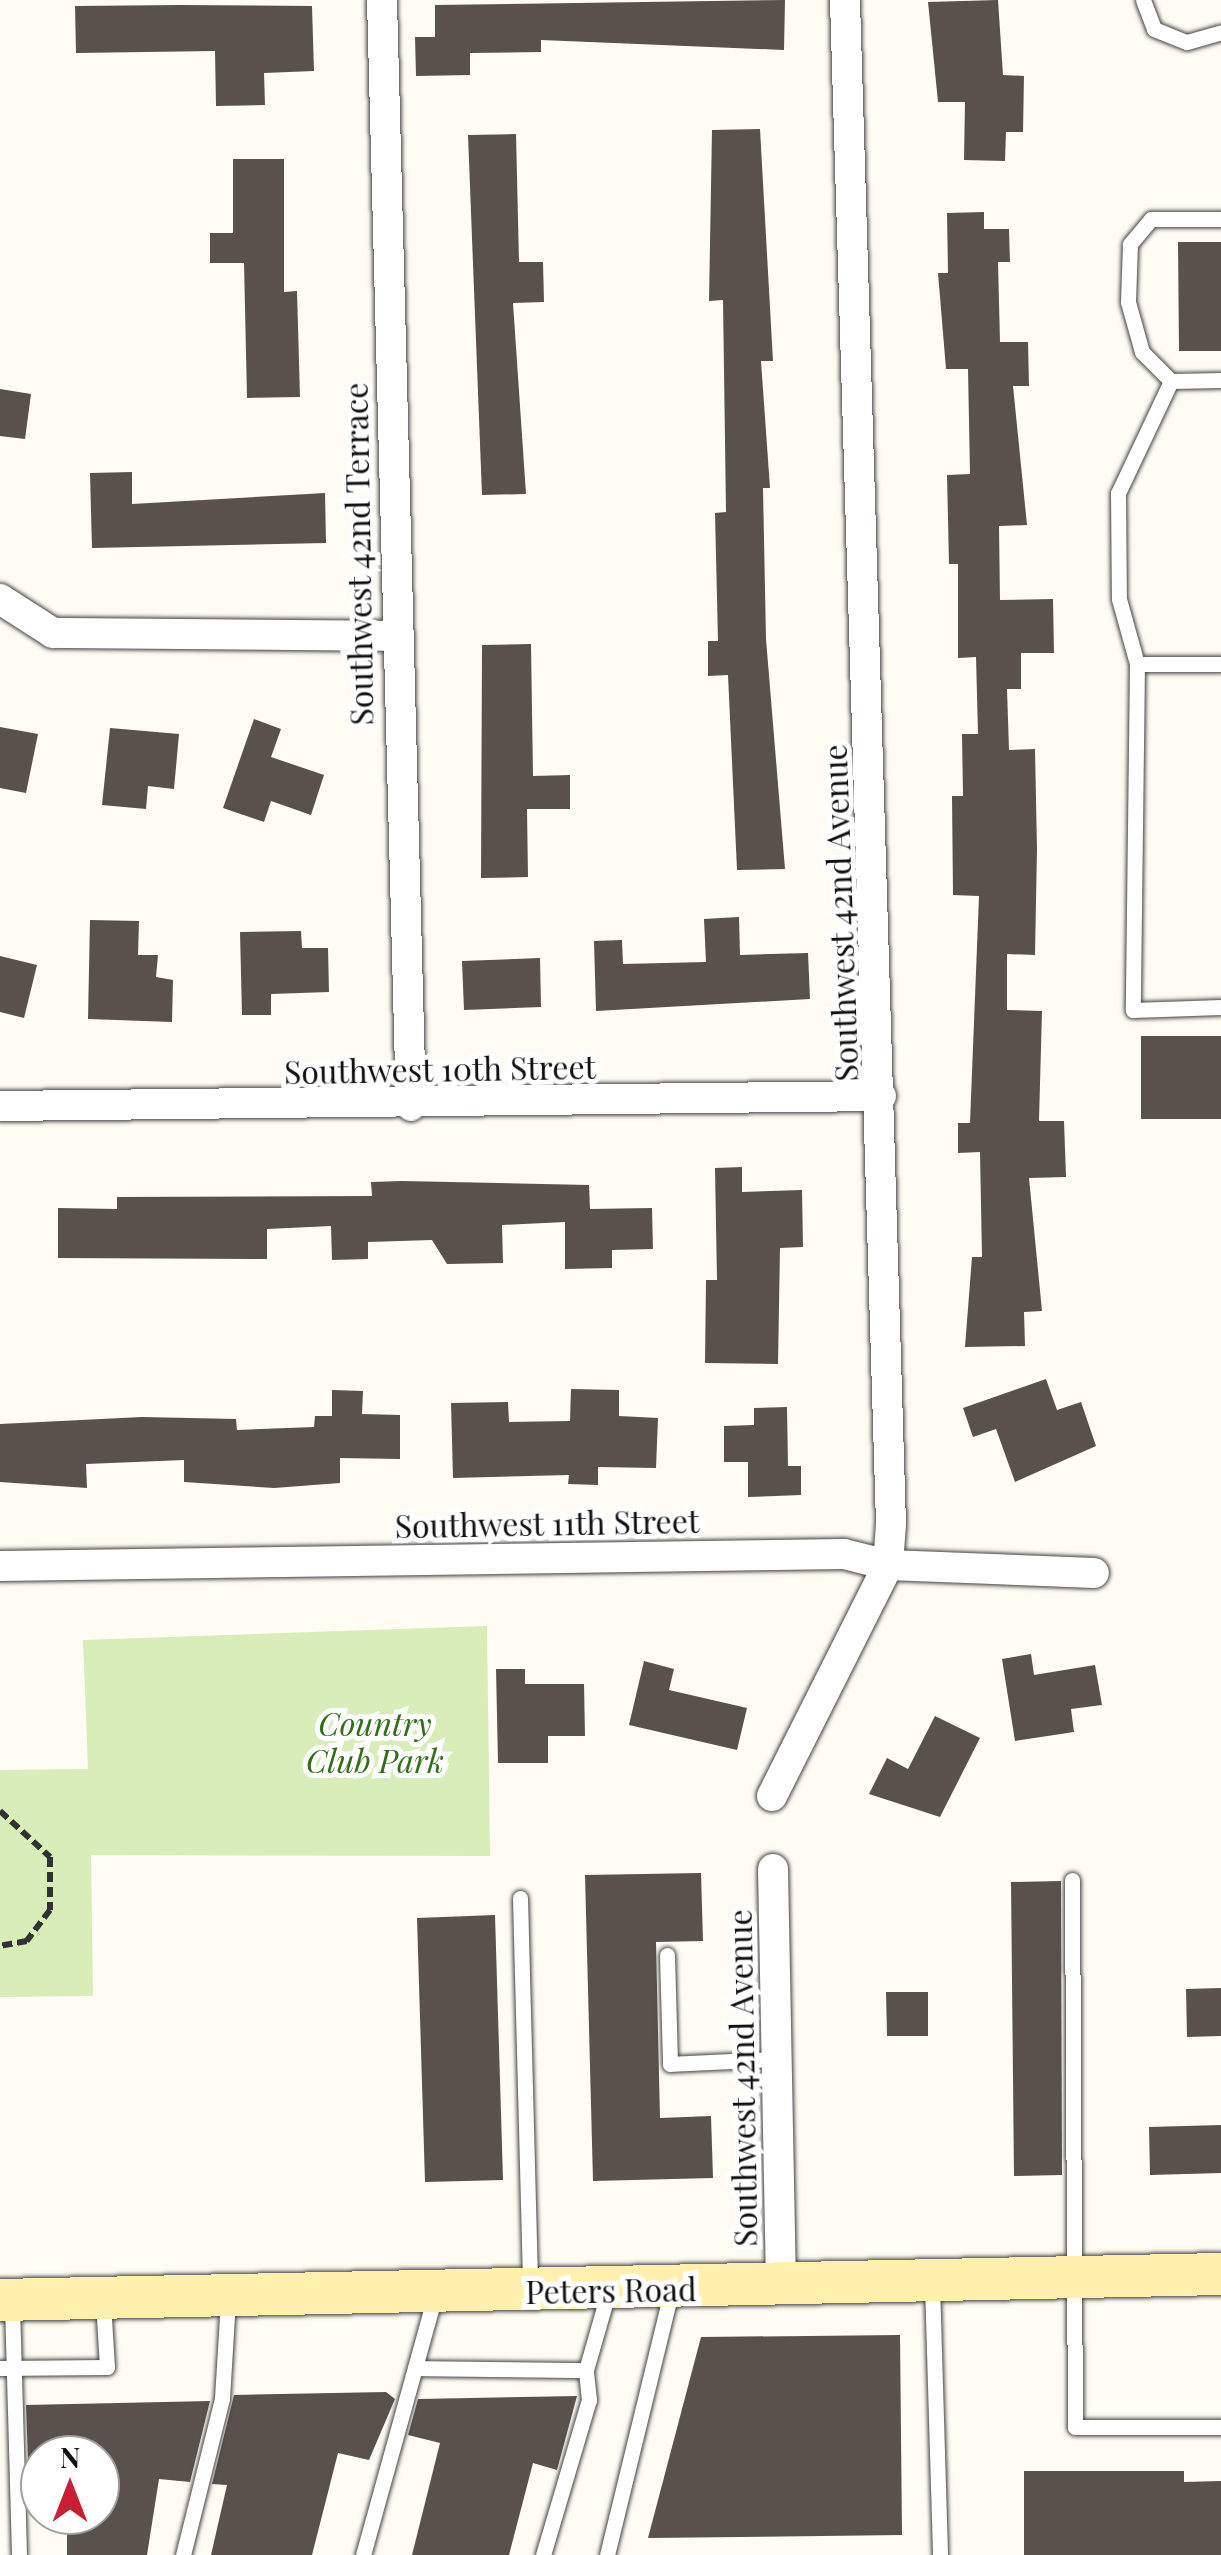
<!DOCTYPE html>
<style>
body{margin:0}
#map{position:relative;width:1221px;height:2555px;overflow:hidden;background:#fffcf3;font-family:"Playfair Display",serif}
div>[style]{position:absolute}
.green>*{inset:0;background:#d8edba}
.building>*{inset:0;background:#5a504c}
.path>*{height:6px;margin-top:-3px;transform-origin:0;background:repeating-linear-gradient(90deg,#323232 0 10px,transparent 0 15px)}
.roads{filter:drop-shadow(0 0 2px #434343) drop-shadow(0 0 2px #434343)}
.lane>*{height:15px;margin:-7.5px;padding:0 7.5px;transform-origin:7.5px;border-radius:7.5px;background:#fff}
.street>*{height:30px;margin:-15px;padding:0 15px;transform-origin:15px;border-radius:15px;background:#fff}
.secondary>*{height:42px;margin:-21px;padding:0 21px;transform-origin:21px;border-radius:21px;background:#fff0ae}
span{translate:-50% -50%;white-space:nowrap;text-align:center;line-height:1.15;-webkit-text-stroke:10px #fff;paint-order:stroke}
.street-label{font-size:32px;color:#101010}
.park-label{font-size:32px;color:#326d1c;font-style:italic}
.north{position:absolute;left:20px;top:2435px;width:100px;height:100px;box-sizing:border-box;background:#fff;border:2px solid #9f9f9f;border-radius:50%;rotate:0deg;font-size:28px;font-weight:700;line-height:40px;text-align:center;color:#101010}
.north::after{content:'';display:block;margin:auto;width:35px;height:45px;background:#c91f34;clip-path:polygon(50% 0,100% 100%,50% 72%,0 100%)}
</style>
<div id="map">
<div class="green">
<div style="clip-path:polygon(487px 1626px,490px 1856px,91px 1855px,93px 1996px,0 1997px,0 1770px,88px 1769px,83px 1640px)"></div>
</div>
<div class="building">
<div style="clip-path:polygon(785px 0,784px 50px,541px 40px,541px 52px,470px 53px,470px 75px,416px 76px,415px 37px,435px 37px,435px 5px)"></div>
<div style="clip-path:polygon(998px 0,1003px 75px,1024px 76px,1023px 132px,1006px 132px,1005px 161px,964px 160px,965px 102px,938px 102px,928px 2px)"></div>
<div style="clip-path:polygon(180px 5px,312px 6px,314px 71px,264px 73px,265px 105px,216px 106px,215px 51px,76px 53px,75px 6px)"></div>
<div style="clip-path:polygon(760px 129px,773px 361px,761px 361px,770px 488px,763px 488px,766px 639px,785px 869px,737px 870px,728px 675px,708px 676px,708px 641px,718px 641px,715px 513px,726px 512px,723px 300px,709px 301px,712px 130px)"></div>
<div style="clip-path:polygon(516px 134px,519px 262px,543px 262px,544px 302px,513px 303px,526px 494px,482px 495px,468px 135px)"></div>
<div style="clip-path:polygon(233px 159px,284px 159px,284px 292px,297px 291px,300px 397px,247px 398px,244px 263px,210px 263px,210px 233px,233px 233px)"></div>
<div style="clip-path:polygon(984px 212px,984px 229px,1009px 229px,1010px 262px,998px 262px,1000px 342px,1028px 342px,1029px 386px,1013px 386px,1027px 525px,999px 526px,1000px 600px,1053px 599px,1054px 653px,1021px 653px,1021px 689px,1007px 689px,1009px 750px,1035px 749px,1037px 849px,1035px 955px,1007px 954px,1007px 1010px,1042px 1011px,1039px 1121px,1064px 1121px,1066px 1177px,1029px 1178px,1042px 1311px,1024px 1312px,1025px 1346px,965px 1347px,972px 1257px,982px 1257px,980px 1152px,958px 1153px,958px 1123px,970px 1123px,979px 896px,953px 895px,952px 796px,963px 796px,962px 734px,978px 734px,976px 657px,958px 658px,958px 564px,949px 564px,947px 475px,970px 474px,968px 369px,946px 369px,938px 273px,948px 273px,947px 213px)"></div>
<div style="clip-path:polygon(1178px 242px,1221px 242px,1221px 351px,1179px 351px)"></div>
<div style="clip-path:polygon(0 389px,31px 394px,25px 439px,0 436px)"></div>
<div style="clip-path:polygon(132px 472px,132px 504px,325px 493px,326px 543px,92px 548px,90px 473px)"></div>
<div style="clip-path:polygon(531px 644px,533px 776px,570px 775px,570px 809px,527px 809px,528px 877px,481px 878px,482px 645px)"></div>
<div style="clip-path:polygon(254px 719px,281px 729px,271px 757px,324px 775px,311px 815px,271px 801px,264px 822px,223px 808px)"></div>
<div style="clip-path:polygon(0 727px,38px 734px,26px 793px,0 788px)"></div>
<div style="clip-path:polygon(110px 728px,179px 734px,174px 789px,148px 786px,146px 809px,102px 805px)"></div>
<div style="clip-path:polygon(739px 917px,740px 955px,808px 953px,810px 999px,596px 1011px,594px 941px,622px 940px,623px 964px,706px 962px,704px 919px)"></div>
<div style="clip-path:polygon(90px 920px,139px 921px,138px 955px,158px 955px,156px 977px,173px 980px,172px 1022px,88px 1019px)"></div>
<div style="clip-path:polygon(301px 931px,302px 948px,328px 948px,329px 992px,271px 994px,271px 1015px,242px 1015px,240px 932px)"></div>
<div style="clip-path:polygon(0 956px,37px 965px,24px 1018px,0 1012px)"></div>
<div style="clip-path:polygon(540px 958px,541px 1007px,464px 1010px,462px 961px)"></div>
<div style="clip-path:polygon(1141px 1036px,1221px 1036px,1221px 1119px,1141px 1119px)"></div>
<div style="clip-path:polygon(742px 1167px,742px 1192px,802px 1190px,803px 1247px,780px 1248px,778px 1364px,705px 1363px,706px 1280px,717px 1280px,715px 1168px)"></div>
<div style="clip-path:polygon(402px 1181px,589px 1185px,590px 1209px,652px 1208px,653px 1249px,612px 1250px,612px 1268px,565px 1269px,565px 1222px,502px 1225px,503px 1263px,447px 1264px,432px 1240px,368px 1242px,368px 1259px,332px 1260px,331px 1226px,267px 1229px,267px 1259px,58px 1258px,58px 1208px,117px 1209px,117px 1197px,372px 1196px,371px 1182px)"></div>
<div style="clip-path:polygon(1046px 1379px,1057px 1410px,1081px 1402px,1096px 1446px,1015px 1482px,996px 1429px,973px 1437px,963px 1408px)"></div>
<div style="clip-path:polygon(571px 1389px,619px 1390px,619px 1416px,658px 1418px,656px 1468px,598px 1467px,598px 1485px,568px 1484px,569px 1475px,453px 1478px,451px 1403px,508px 1402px,509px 1422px,570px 1421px)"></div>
<div style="clip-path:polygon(332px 1390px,363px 1391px,362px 1414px,400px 1415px,400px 1459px,340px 1458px,340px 1483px,274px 1488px,184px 1482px,184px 1460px,86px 1464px,87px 1488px,0 1482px,0 1424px,142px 1417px,236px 1419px,237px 1430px,314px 1427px,315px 1416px,332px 1416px)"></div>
<div style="clip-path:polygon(787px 1407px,788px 1466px,801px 1466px,801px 1495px,748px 1497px,748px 1462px,724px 1462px,724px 1426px,754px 1425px,754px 1408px)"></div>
<div style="clip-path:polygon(1031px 1654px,1034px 1675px,1095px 1665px,1102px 1705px,1071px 1709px,1074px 1732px,1015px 1741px,1002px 1659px)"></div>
<div style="clip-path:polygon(644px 1661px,674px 1669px,669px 1690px,747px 1708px,737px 1750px,629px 1725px)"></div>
<div style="clip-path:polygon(496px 1669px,525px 1669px,525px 1684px,584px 1684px,585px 1736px,548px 1736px,548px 1763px,498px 1763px)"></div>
<div style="clip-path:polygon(935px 1716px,980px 1738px,940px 1817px,869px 1794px,887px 1758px,908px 1769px)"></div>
<div style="clip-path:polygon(701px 1873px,703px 1941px,656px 1942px,660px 2118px,711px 2116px,713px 2178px,593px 2181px,585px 1875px)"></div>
<div style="clip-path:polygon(1061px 1881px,1062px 2175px,1014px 2176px,1011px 1882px)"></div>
<div style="clip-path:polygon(495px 1915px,503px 2180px,425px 2182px,417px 1918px)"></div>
<div style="clip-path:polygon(1221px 1988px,1221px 2036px,1187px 2037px,1186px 1989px)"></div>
<div style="clip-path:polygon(886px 1992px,928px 1992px,928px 2036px,887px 2036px)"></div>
<div style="clip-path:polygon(1221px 2125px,1221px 2173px,1150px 2175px,1149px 2127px)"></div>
<div style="clip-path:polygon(900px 2335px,902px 2535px,648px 2538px,701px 2337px)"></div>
<div style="clip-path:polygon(386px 2392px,395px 2399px,369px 2460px,338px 2453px,312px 2555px,211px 2555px,227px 2485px,212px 2484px,234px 2395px)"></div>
<div style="clip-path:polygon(577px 2396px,557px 2470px,533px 2463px,509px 2555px,412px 2555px,440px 2443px,408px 2435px,418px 2399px)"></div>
<div style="clip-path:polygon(210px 2401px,190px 2482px,159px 2479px,147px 2555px,67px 2555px,67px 2515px,100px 2515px,100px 2455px,28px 2461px,26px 2405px)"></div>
<div style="clip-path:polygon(1024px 2471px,1184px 2471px,1184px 2482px,1221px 2481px,1221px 2555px,1024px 2555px)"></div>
</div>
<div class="path">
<div style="left:0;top:1811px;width:68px;rotate:42.6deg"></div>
<div style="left:50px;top:1857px;width:53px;rotate:90deg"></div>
<div style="left:50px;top:1910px;width:39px;rotate:127deg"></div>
<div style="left:27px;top:1941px;width:27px;rotate:170deg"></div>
</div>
<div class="roads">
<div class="lane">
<div style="left:1143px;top:0;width:31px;rotate:69deg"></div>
<div style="left:1154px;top:29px;width:35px;rotate:22deg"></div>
<div style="left:1187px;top:42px;width:35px;rotate:-16deg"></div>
<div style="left:1221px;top:219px;width:70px;rotate:180deg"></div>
<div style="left:1151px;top:219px;width:33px;rotate:130deg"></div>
<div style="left:1130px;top:244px;width:58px;rotate:92deg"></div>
<div style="left:1128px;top:302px;width:52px;rotate:74.4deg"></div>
<div style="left:1142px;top:352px;width:41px;rotate:45deg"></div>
<div style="left:1171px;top:381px;width:124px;rotate:115.3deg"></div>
<div style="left:1118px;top:493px;width:106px;rotate:89.5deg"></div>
<div style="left:1119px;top:599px;width:67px;rotate:74.5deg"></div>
<div style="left:1137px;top:664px;width:346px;rotate:90.7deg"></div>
<div style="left:1133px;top:1010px;width:88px;rotate:-2deg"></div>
<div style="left:1171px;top:381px;width:50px;rotate:-1.1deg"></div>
<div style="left:1137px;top:664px;width:84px"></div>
<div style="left:1072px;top:1880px;width:547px;rotate:89.69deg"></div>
<div style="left:1075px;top:2427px;width:146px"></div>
<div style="left:520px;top:1898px;width:389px;rotate:88.5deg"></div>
<div style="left:667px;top:1955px;width:109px;rotate:88.4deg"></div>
<div style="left:670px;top:2064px;width:107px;rotate:-2.7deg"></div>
<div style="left:932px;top:2284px;width:271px;rotate:88.3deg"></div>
<div style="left:12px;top:2304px;width:251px;rotate:88.4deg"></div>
<div style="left:0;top:2368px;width:107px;rotate:-0.5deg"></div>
<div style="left:107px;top:2367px;width:65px;rotate:-93.5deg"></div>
<div style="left:415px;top:2368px;width:171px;rotate:0.7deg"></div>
<div style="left:183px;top:2555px;width:162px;rotate:-76deg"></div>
<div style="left:222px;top:2398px;width:99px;rotate:-86.5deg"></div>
<div style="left:363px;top:2555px;width:269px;rotate:-74.5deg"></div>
<div style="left:543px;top:2555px;width:162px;rotate:-73.5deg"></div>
<div style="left:589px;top:2400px;width:30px;rotate:-96deg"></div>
<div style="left:586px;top:2370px;width:83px;rotate:-74deg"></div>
<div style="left:607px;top:2555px;width:274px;rotate:-76.3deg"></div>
</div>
<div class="street">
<div style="left:382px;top:0;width:1106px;rotate:88.5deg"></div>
<div style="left:0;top:599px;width:63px;rotate:32.7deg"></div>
<div style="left:53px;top:633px;width:340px;rotate:0.5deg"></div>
<div style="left:0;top:1106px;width:881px;rotate:-0.65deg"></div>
<div style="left:0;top:1566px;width:844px;rotate:-0.81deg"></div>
<div style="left:844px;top:1554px;width:45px;rotate:14deg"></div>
<div style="left:888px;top:1565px;width:206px;rotate:2.2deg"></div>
<div style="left:772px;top:1796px;width:258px;rotate:-63.3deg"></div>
<div style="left:888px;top:1565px;width:41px;rotate:-85.8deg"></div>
<div style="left:891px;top:1524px;width:1525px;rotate:-91.73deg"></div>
<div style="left:773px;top:1869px;width:418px;rotate:88.9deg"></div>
</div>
<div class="secondary">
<div style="left:0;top:2300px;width:1221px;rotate:-1.22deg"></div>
</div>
</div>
<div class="street-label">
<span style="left:358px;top:554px;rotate:-91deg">Southwest 42nd Terrace</span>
<span style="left:840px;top:913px;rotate:-92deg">Southwest 42nd Avenue</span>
<span style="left:440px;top:1069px;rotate:-1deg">Southwest 10th Street</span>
<span style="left:547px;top:1523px;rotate:-1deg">Southwest 11th Street</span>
<span style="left:742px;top:2078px;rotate:-91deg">Southwest 42nd Avenue</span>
<span style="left:611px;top:2290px;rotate:-1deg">Peters Road</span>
</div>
<div class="park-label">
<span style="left:375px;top:1742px">Country<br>Club Park</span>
</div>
<div class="north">N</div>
</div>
